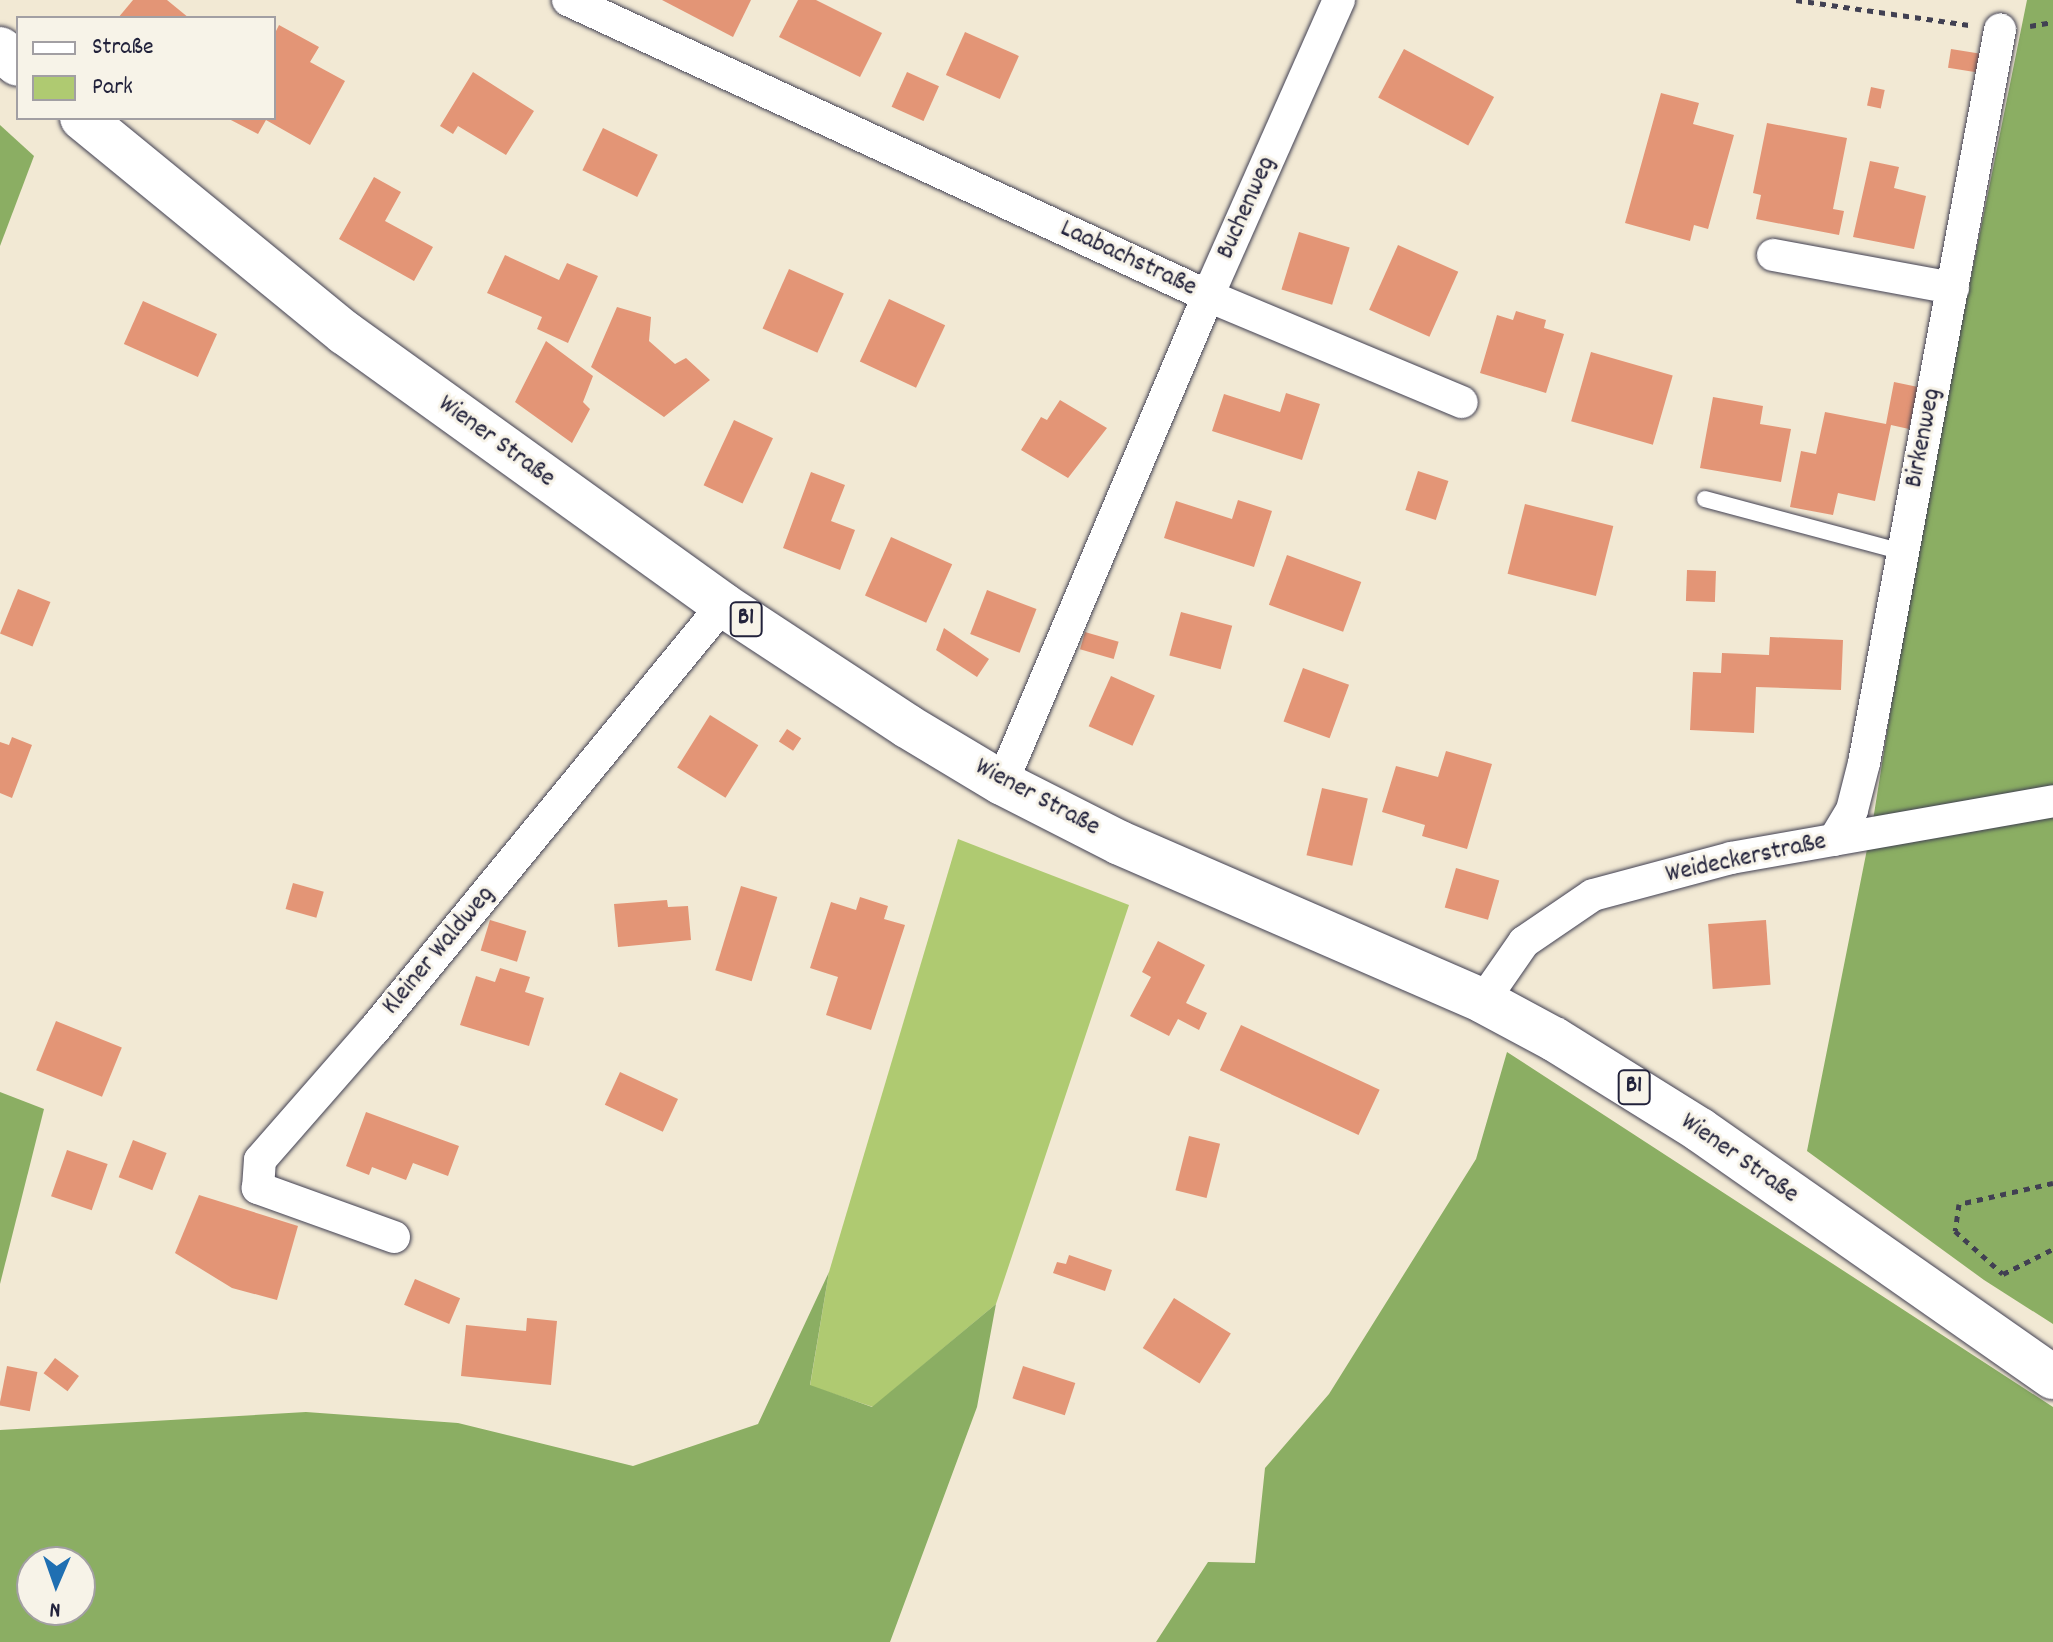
<!DOCTYPE html>
<html>
<head>
<meta charset="utf-8">
<style>
	body { margin:0 }
	#map { position:relative; width:2053px; height:1642px; overflow:hidden; background:#f2e9d4; font-family:Dekko,sans-serif }
	div>[style] { position:absolute }
	.green>* { inset:0; background:#afca71 }
	.forest>* { inset:0; background:#8bae63 }
	.building>* { inset:0; background:#e39576; transform-origin:0 0 }
	.path>* { height:5px; margin-top:-2.5px; transform-origin:0; background:repeating-linear-gradient(90deg,#414052 0 6px,transparent 0 12px) }
	.roads { filter:drop-shadow(0 0 2px #414052) drop-shadow(0 0 2px #414052) }
	.lane>* { height:16px; margin:-8px; padding:0 8px; transform-origin:8px; border-radius:8px; background:#fff }
	.street>* { height:32px; margin:-16px; padding:0 16px; transform-origin:16px; border-radius:16px; background:#fff }
	.primary>* { height:44px; margin:-22px; padding:0 22px; transform-origin:22px; border-radius:22px; background:#fff }
	span { translate:-50% -50%; white-space:nowrap; text-align:center; line-height:1.15; -webkit-text-stroke:6px #f7f3e8; paint-order:stroke }
	.shield-label span { padding:2px 6px; background:#f7f3e8; border:2px solid; border-radius:6px; -webkit-text-stroke-width:0 }
	.shield-label { font-size:24px; color:#22223b; font-weight:700 }
	.street-label { font-size:26px; color:#22223b }
	.legend { position:absolute; left:16px; top:16px; width:260px; height:104px; box-sizing:border-box; background:#f7f3e8; border:2px solid #a29fa3; margin:0; padding:10px 14px; list-style:none; font-size:24px; color:#22223b }
	.legend li { display:flex; align-items:center; gap:16px; height:40px }
	.legend b { width:40px; border:2px solid #a29fa3 }
	.north { position:absolute; left:16px; top:1546px; width:80px; height:80px; box-sizing:border-box; background:#f7f3e8; border:2px solid #a29fa3; border-radius:50%; rotate:182deg; font-size:22px; font-weight:700; line-height:32px; text-align:center; color:#22223b }
	.north::after { content:''; display:block; margin:auto; width:28px; height:36px; background:#1f6fb2; clip-path:polygon(50% 0,100% 100%,50% 72%,0 100%) }
</style>
</head>
<body>
<div id="map">
	<div class="green">
		<div style="clip-path:polygon(958px 839px,1129px 905px,996px 1304px,873px 1407px,810px 1386px,829px 1272px)"></div>
	</div>
	<div class="forest">
		<div style="clip-path:polygon(2027px 0,2053px 0,2053px 1324px,1984px 1280px,1807px 1151px,1874px 814px,1917px 544px)"></div>
		<div style="clip-path:polygon(0 125px,34px 156px,0 246px)"></div>
		<div style="clip-path:polygon(1507px 1052px,2053px 1407px,2053px 1642px,1156px 1642px,1208px 1562px,1255px 1563px,1265px 1468px,1329px 1394px,1476px 1159px)"></div>
		<div style="clip-path:polygon(0 1092px,44px 1109px,0 1284px)"></div>
		<div style="clip-path:polygon(evenodd,829px 1272px,810px 1385px,872px 1407px,996px 1304px,977px 1407px,890px 1642px,0 1642px,0 1430px,306px 1412px,458px 1423px,633px 1466px,758px 1424px,829px 1272px,32px 1562px,80px 1562px,80px 1610px,32px 1610px,32px 1562px)"></div>
	</div>
	<div class="building">
		<div style="clip-path:polygon(133px 0,167px 0,189px 18px,118px 18px)"></div>
		<div style="clip-path:polygon(662px 0,751px 0,733px 37px)"></div>
		<div style="clip-path:polygon(798px 0,816px 0,882px 33px,860px 77px,779px 37px)"></div>
		<div style="clip-path:polygon(279px 25px,319px 47px,310px 62px,345px 81px,310px 145px,266px 120px,258px 134px,227px 118px,274px 118px,274px 35px)"></div>
		<div style="left:965px;top:32px;width:59px;height:47px;rotate:24deg"></div>
		<div style="left:1404px;top:49px;width:102px;height:55px;rotate:28deg"></div>
		<div style="left:1951px;top:49px;width:30px;height:19px;rotate:9deg"></div>
		<div style="clip-path:polygon(473px 72px,534px 111px,506px 155px,458px 126px,453px 134px,440px 126px)"></div>
		<div style="left:907px;top:72px;width:35px;height:38px;rotate:24deg"></div>
		<div style="left:1871px;top:87px;width:14px;height:19px;rotate:12deg"></div>
		<div style="clip-path:polygon(1661px 93px,1699px 103px,1693px 124px,1734px 135px,1708px 229px,1694px 225px,1690px 241px,1625px 223px)"></div>
		<div style="clip-path:polygon(1767px 123px,1847px 138px,1833px 209px,1844px 211px,1839px 235px,1756px 219px,1761px 195px,1753px 193px)"></div>
		<div style="left:603px;top:128px;width:61px;height:47px;rotate:26deg"></div>
		<div style="clip-path:polygon(1870px 161px,1899px 167px,1894px 188px,1926px 196px,1914px 249px,1853px 237px)"></div>
		<div style="clip-path:polygon(374px 177px,401px 192px,385px 221px,433px 247px,414px 281px,339px 239px)"></div>
		<div style="left:1299px;top:232px;width:53px;height:60px;rotate:17deg"></div>
		<div style="left:1398px;top:245px;width:66px;height:71px;rotate:24deg"></div>
		<div style="clip-path:polygon(505px 255px,559px 280px,567px 263px,598px 276px,568px 343px,537px 329px,542px 317px,487px 293px)"></div>
		<div style="left:789px;top:269px;width:60px;height:65px;rotate:24deg"></div>
		<div style="left:889px;top:299px;width:62px;height:69px;rotate:25deg"></div>
		<div style="left:143px;top:301px;width:81px;height:47px;rotate:24deg"></div>
		<div style="clip-path:polygon(617px 307px,651px 317px,649px 341px,675px 364px,686px 358px,710px 380px,664px 417px,591px 367px)"></div>
		<div style="clip-path:polygon(1516px 311px,1546px 320px,1544px 328px,1564px 334px,1546px 393px,1480px 373px,1497px 315px,1513px 320px)"></div>
		<div style="clip-path:polygon(546px 341px,593px 376px,583px 402px,590px 409px,572px 443px,515px 402px)"></div>
		<div style="left:1591px;top:352px;width:85px;height:72px;rotate:16deg"></div>
		<div style="clip-path:polygon(1894px 382px,1918px 387px,1909px 429px,1891px 425px,1875px 501px,1838px 493px,1833px 515px,1790px 507px,1801px 451px,1816px 454px,1825px 412px,1886px 424px)"></div>
		<div style="clip-path:polygon(1286px 393px,1320px 404px,1302px 460px,1212px 431px,1224px 394px,1280px 412px)"></div>
		<div style="clip-path:polygon(1713px 397px,1763px 406px,1760px 424px,1791px 429px,1781px 482px,1700px 468px)"></div>
		<div style="clip-path:polygon(1060px 400px,1107px 428px,1068px 478px,1021px 450px,1041px 417px,1047px 420px)"></div>
		<div style="left:734px;top:420px;width:43px;height:72px;rotate:25deg"></div>
		<div style="left:1418px;top:471px;width:32px;height:41px;rotate:18deg"></div>
		<div style="clip-path:polygon(811px 472px,845px 485px,831px 521px,855px 530px,840px 570px,783px 548px)"></div>
		<div style="clip-path:polygon(1238px 500px,1272px 511px,1254px 567px,1164px 538px,1176px 501px,1232px 519px)"></div>
		<div style="left:1525px;top:504px;width:91px;height:72px;rotate:14deg"></div>
		<div style="left:891px;top:537px;width:67px;height:64px;rotate:24deg"></div>
		<div style="left:1287px;top:555px;width:79px;height:53px;rotate:20deg"></div>
		<div style="left:1687px;top:570px;width:29px;height:31px;rotate:2deg"></div>
		<div style="left:18px;top:589px;width:35px;height:48px;rotate:22deg"></div>
		<div style="left:987px;top:590px;width:53px;height:47px;rotate:21deg"></div>
		<div style="left:1181px;top:612px;width:53px;height:45px;rotate:15deg"></div>
		<div style="clip-path:polygon(944px 628px,989px 659px,977px 677px,936px 650px)"></div>
		<div style="left:1085px;top:632px;width:35px;height:18px;rotate:16deg"></div>
		<div style="clip-path:polygon(1770px 637px,1843px 640px,1841px 690px,1756px 687px,1754px 733px,1690px 730px,1693px 672px,1721px 673px,1722px 653px,1769px 655px)"></div>
		<div style="left:1303px;top:668px;width:49px;height:57px;rotate:20deg"></div>
		<div style="left:1111px;top:676px;width:48px;height:55px;rotate:24deg"></div>
		<div style="left:710px;top:715px;width:57px;height:62px;rotate:32deg"></div>
		<div style="left:787px;top:729px;width:17px;height:15px;rotate:33deg"></div>
		<div style="clip-path:polygon(12px 737px,32px 745px,12px 798px,0 793px,0 742px,9px 745px)"></div>
		<div style="clip-path:polygon(1446px 751px,1492px 764px,1467px 849px,1422px 836px,1425px 825px,1382px 812px,1396px 766px,1438px 777px)"></div>
		<div style="left:1322px;top:788px;width:47px;height:69px;rotate:13deg"></div>
		<div style="left:1456px;top:868px;width:45px;height:41px;rotate:16deg"></div>
		<div style="left:293px;top:883px;width:32px;height:27px;rotate:16deg"></div>
		<div style="left:741px;top:886px;width:38px;height:88px;rotate:17deg"></div>
		<div style="clip-path:polygon(860px 897px,888px 906px,884px 919px,905px 925px,871px 1030px,826px 1015px,838px 977px,810px 968px,831px 902px,856px 910px)"></div>
		<div style="clip-path:polygon(667px 900px,668px 907px,688px 906px,691px 940px,618px 947px,614px 904px)"></div>
		<div style="left:490px;top:920px;width:38px;height:32px;rotate:17deg"></div>
		<div style="left:1766px;top:920px;width:65px;height:58px;rotate:86deg"></div>
		<div style="clip-path:polygon(1158px 941px,1205px 965px,1186px 1003px,1207px 1013px,1199px 1030px,1178px 1019px,1169px 1036px,1130px 1016px,1151px 977px,1142px 972px)"></div>
		<div style="clip-path:polygon(500px 968px,530px 977px,525px 992px,544px 998px,529px 1046px,460px 1025px,476px 976px,495px 982px)"></div>
		<div style="left:56px;top:1021px;width:71px;height:53px;rotate:22deg"></div>
		<div style="left:1241px;top:1025px;width:153px;height:50px;rotate:25deg"></div>
		<div style="left:620px;top:1072px;width:64px;height:36px;rotate:25deg"></div>
		<div style="clip-path:polygon(366px 1112px,459px 1146px,448px 1176px,413px 1163px,406px 1180px,372px 1167px,369px 1175px,346px 1166px)"></div>
		<div style="left:1189px;top:1136px;width:32px;height:56px;rotate:14deg"></div>
		<div style="left:133px;top:1140px;width:36px;height:40px;rotate:21deg"></div>
		<div style="left:67px;top:1150px;width:43px;height:49px;rotate:19deg"></div>
		<div style="clip-path:polygon(199px 1195px,298px 1226px,277px 1300px,232px 1288px,175px 1253px)"></div>
		<div style="clip-path:polygon(1069px 1255px,1112px 1270px,1105px 1291px,1053px 1273px,1057px 1262px,1066px 1264px)"></div>
		<div style="left:415px;top:1279px;width:49px;height:28px;rotate:23deg"></div>
		<div style="left:1174px;top:1298px;width:67px;height:59px;rotate:32deg"></div>
		<div style="clip-path:polygon(527px 1318px,557px 1321px,551px 1385px,461px 1376px,466px 1325px,526px 1331px)"></div>
		<div style="left:55px;top:1358px;width:30px;height:19px;rotate:37deg"></div>
		<div style="left:7px;top:1366px;width:31px;height:40px;rotate:11deg"></div>
		<div style="left:1023px;top:1366px;width:55px;height:34px;rotate:18deg"></div>
	</div>
	<div class="path">
		<div style="left:1796px;top:0;width:175px;rotate:8.2deg"></div>
		<div style="left:2030px;top:26px;width:23px;rotate:-10deg"></div>
		<div style="left:2053px;top:1183px;width:96px;rotate:167.4deg"></div>
		<div style="left:1959px;top:1204px;width:27px;rotate:98deg"></div>
		<div style="left:1955px;top:1231px;width:64px;rotate:41.9deg"></div>
		<div style="left:2003px;top:1274px;width:56px;rotate:-26.6deg"></div>
	</div>
	<div class="roads">
		<div class="lane">
			<div style="left:1705px;top:499px;width:205px;rotate:15deg"></div>
		</div>
		<div class="street">
			<div style="left:568px;top:0;width:705px;rotate:24.82deg"></div>
			<div style="left:1208px;top:296px;width:529px;rotate:112.93deg"></div>
			<div style="left:1339px;top:0;width:324px;rotate:113.9deg"></div>
			<div style="left:1208px;top:296px;width:275px;rotate:22.7deg"></div>
			<div style="left:1773px;top:255px;width:183px;rotate:10.4deg"></div>
			<div style="left:1834px;top:840px;width:35px;rotate:-59deg"></div>
			<div style="left:1852px;top:810px;width:49px;rotate:-75.7deg"></div>
			<div style="left:1864px;top:763px;width:746px;rotate:-79.49deg"></div>
			<div style="left:1483px;top:1001px;width:72px;rotate:-55.2deg"></div>
			<div style="left:1524px;top:942px;width:83px;rotate:-34.3deg"></div>
			<div style="left:1593px;top:895px;width:143px;rotate:-15deg"></div>
			<div style="left:1731px;top:858px;width:327px;rotate:-10deg"></div>
			<div style="left:394px;top:1237px;width:145px;rotate:-160.2deg"></div>
			<div style="left:258px;top:1188px;width:28px;rotate:-86deg"></div>
			<div style="left:260px;top:1160px;width:173px;rotate:-48.8deg"></div>
			<div style="left:374px;top:1030px;width:550px;rotate:-50.61deg"></div>
		</div>
		<div class="primary">
			<div style="left:0;top:49px;width:23px;rotate:40deg"></div>
			<div style="left:82px;top:118px;width:340px;rotate:39.3deg"></div>
			<div style="left:345px;top:333px;width:466px;rotate:35.7deg"></div>
			<div style="left:723px;top:605px;width:220px;rotate:33.3deg"></div>
			<div style="left:907px;top:726px;width:111px;rotate:31deg"></div>
			<div style="left:1002px;top:783px;width:132px;rotate:27deg"></div>
			<div style="left:1120px;top:843px;width:396px;rotate:23.5deg"></div>
			<div style="left:1483px;top:1001px;width:81px;rotate:28.2deg"></div>
			<div style="left:1554px;top:1039px;width:172px;rotate:31.9deg"></div>
			<div style="left:1700px;top:1130px;width:431px;rotate:35deg"></div>
		</div>
	</div>
	<div class="shield-label">
		<span style="left:746px;top:619px">B1</span>
		<span style="left:1634px;top:1087px">B1</span>
	</div>
	<div class="street-label">
		<span style="left:1247px;top:208px;rotate:-66deg">Buchenweg</span>
		<span style="left:1128px;top:259px;rotate:25deg">Laabachstraße</span>
		<span style="left:1924px;top:438px;rotate:-79deg">Birkenweg</span>
		<span style="left:496px;top:442px;rotate:36deg">Wiener Straße</span>
		<span style="left:1037px;top:798px;rotate:28deg">Wiener Straße</span>
		<span style="left:1746px;top:859px;rotate:-12deg">Weideckerstraße</span>
		<span style="left:439px;top:951px;rotate:-50deg">Kleiner Waldweg</span>
		<span style="left:1739px;top:1159px;rotate:35deg">Wiener Straße</span>
	</div>
	<ul class="legend">
	<li><b style="height:10px;background:#fff"></b>Straße</li>
	<li><b style="height:22px;background:#afca71"></b>Park</li>
	</ul>
	<div class="north">N</div>
</div>
</body>
</html>
